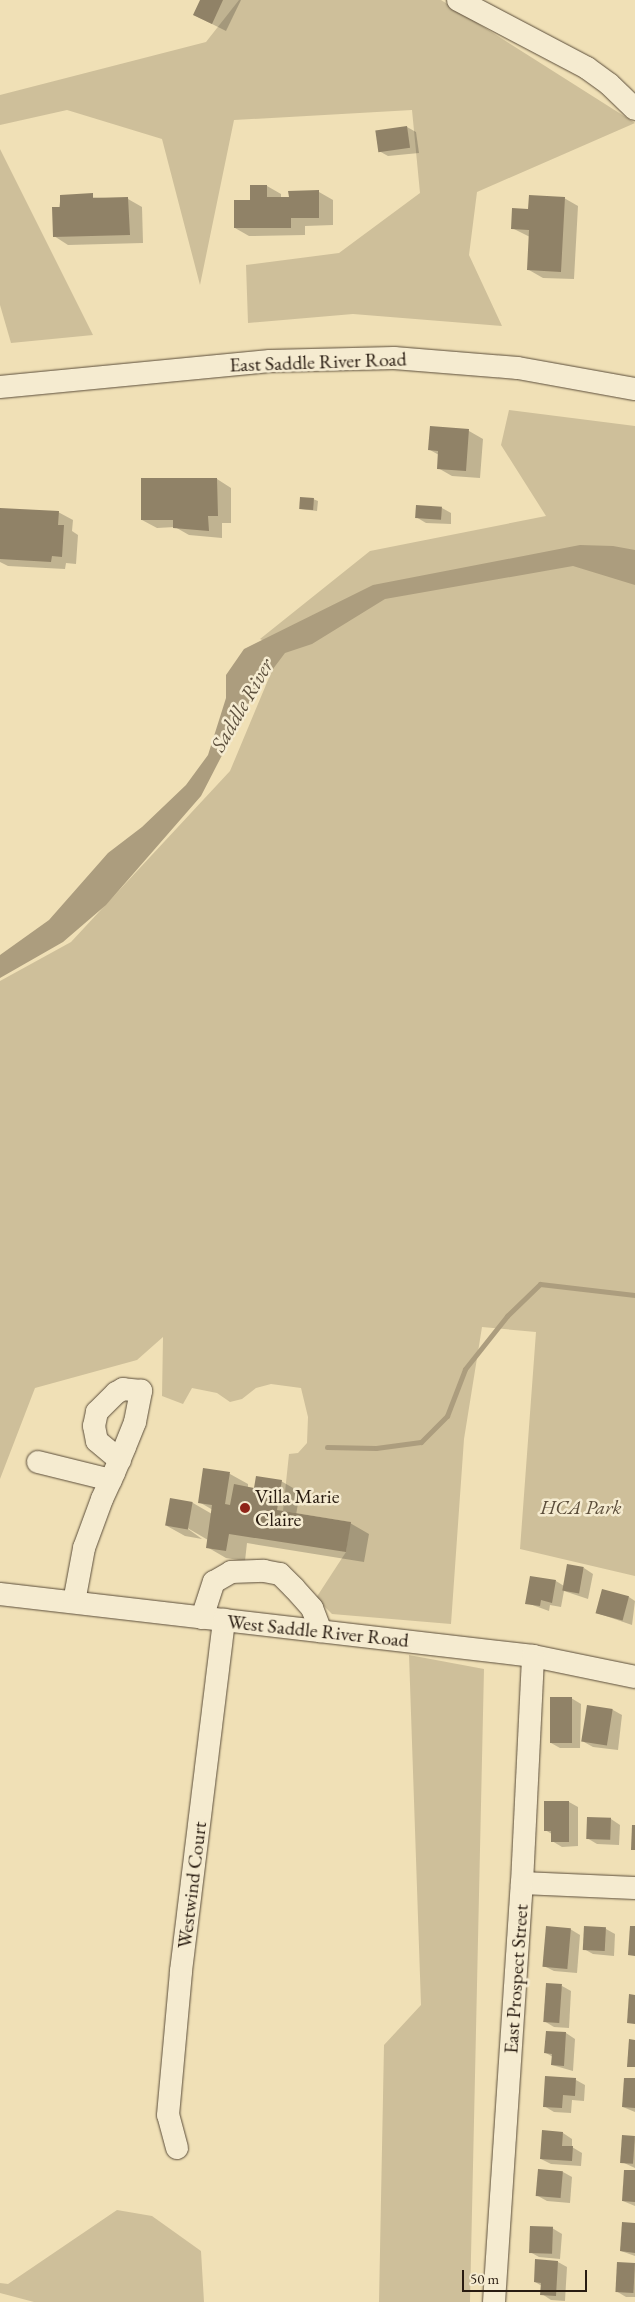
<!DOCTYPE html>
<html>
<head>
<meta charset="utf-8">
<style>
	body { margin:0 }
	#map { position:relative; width:635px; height:2302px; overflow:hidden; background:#f0e0b6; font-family:"EB Garamond",serif }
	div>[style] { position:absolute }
	.green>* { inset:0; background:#cebf9a }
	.water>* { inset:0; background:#ac9d7e }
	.shadow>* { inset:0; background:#0003 }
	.stream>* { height:5px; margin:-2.5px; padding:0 2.5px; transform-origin:2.5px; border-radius:2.5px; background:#ac9d7e }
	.building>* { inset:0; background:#908267; transform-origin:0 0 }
	.roads { filter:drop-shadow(0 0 1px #5b4d3a) drop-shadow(0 0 1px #5b4d3a) }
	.minor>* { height:22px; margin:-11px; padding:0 11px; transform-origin:11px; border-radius:11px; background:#f5ebd0 }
	.dots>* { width:14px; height:14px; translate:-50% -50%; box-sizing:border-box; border:2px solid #f5ebd0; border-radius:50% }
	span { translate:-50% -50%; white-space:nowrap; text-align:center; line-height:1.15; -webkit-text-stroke:5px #f5ebd0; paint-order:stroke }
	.street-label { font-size:20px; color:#291c11 }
	.poi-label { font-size:20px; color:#291c11 }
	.left { translate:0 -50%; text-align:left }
	.park-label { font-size:20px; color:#5b4d3a; font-style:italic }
	.water-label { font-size:21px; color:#5d503d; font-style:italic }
	.scale { position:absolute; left:462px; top:2270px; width:125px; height:22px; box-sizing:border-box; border:2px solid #291c11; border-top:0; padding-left:6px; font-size:15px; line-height:18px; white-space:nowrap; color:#291c11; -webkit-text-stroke:4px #f5ebd0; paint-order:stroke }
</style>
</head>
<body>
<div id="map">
	<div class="green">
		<div style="clip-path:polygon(239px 0,441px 0,635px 123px,477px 192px,469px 255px,502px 326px,353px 314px,248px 323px,246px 265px,339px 253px,420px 193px,412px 110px,234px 120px,200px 285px,162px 139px,67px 110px,0 125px,0 95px,206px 42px)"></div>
		<div style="clip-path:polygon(0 149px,93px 335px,11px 343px,0 305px)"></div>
		<div style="clip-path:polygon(509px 410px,635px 426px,635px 1576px,520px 1549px,536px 1332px,482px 1327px,464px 1439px,451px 1624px,332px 1614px,316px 1598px,346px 1552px,350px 1522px,283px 1511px,289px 1454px,298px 1453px,307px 1443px,308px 1417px,301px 1388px,271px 1384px,256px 1388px,242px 1399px,230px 1402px,217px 1393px,192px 1388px,183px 1404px,162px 1396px,163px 1337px,137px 1360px,35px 1388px,0 1479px,0 981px,71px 942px,230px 771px,281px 649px,260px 639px,370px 551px,546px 516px,501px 445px)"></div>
		<div style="clip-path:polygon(409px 1655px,484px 1669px,470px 2302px,379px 2302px,384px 2045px,421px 2005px)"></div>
		<div style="clip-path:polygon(117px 2210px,152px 2216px,201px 2251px,204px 2302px,34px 2302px,0 2293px,0 2283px,8px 2284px)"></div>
	</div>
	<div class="water">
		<div style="clip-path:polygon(580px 545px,613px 546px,635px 550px,635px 585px,573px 566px,385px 599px,312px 644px,285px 653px,252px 697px,201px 796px,106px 905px,63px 942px,0 978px,0 955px,49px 920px,108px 853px,142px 827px,186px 785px,208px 755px,226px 698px,226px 675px,244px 649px,373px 585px)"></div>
	</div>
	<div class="shadow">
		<div style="clip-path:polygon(201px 0,241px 0,226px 31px,194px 15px)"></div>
		<div style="clip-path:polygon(407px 127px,416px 132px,419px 153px,388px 156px,379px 151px)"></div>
		<div style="clip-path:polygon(267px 186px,281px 194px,281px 199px,319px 192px,333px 200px,333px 225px,305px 226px,305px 235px,249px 236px,235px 228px,251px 201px)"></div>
		<div style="clip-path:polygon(61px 196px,128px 199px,142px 207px,143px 243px,68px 245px,54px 236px)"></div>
		<div style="clip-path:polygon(564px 198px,578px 206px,574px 279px,543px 278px,529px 270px,530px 237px,512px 228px,529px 210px)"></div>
		<div style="clip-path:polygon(431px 428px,469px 431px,483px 439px,480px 478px,452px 476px,438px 468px,439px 455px,430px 450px)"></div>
		<div style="clip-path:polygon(217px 479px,231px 488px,231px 523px,222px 523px,222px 538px,189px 535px,175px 527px,157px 528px,142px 520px)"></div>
		<div style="clip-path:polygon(313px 499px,318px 501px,317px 511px,301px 509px)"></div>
		<div style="clip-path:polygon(417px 506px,442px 508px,451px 513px,451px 524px,426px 523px,416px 517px)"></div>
		<div style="clip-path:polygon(0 509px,58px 512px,73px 520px,72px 531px,78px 535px,76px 564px,66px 563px,65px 569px,8px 566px,0 562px)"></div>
		<div style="clip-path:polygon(204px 1469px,230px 1474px,248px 1484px,248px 1488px,255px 1489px,281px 1481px,300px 1492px,296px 1515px,350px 1523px,369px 1534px,364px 1562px,247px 1543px,245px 1561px,226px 1558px,207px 1547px,208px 1540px,184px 1526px,202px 1539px,185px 1536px,167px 1526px,171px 1499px,193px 1503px,212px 1514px,213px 1510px,199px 1502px)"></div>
		<div style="clip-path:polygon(584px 1568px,593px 1574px,588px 1599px,564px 1591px,561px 1607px,550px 1605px,549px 1611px,527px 1603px,556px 1581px,564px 1586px)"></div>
		<div style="clip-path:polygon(629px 1597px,635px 1601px,632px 1625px,597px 1613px)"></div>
		<div style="clip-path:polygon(571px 1698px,581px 1704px,580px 1748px,560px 1748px,551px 1743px)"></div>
		<div style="clip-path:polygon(588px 1707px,613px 1710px,622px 1715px,618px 1750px,593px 1747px,584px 1742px)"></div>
		<div style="clip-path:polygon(569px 1802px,578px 1807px,578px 1846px,562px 1847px,552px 1841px,552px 1834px,545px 1830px)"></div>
		<div style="clip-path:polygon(611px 1819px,620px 1825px,619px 1845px,597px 1844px,587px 1838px)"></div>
		<div style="clip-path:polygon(570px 1929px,580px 1935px,577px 1973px,554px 1971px,544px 1966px)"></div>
		<div style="clip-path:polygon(606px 1929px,615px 1934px,614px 1956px,593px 1954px,584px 1949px)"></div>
		<div style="clip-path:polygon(562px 1986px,571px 1991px,569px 2028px,554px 2027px,544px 2021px)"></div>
		<div style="clip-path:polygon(566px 2033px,575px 2039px,573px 2071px,552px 2065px,553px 2057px,546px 2053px)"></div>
		<div style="clip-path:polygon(576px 2080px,585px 2085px,584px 2101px,572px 2100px,571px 2113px,554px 2112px,544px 2106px)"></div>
		<div style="clip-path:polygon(635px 2080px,635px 2112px,623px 2107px)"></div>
		<div style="clip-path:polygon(563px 2133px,572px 2139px,572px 2147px,582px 2153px,581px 2166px,551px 2164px,541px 2159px)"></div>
		<div style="clip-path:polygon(635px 2137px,635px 2168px,622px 2162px)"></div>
		<div style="clip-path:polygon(563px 2172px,572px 2177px,570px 2203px,547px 2201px,538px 2196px)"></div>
		<div style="clip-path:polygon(635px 2172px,635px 2206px,623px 2201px)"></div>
		<div style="clip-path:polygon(635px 2224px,635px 2256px,621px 2251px)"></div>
		<div style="clip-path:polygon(552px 2228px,562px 2234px,560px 2259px,539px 2257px,530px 2252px)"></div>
		<div style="clip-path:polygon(558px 2262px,567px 2267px,565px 2301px,551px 2300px,542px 2294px,542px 2286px,535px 2282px)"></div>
		<div style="clip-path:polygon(635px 2264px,635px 2297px,626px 2297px,616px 2291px)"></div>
	</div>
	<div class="stream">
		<div style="left:327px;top:1447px;width:49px;rotate:1.2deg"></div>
		<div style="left:376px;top:1448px;width:45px;rotate:-7.6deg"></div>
		<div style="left:421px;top:1442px;width:37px;rotate:-45deg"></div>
		<div style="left:447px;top:1416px;width:50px;rotate:-69deg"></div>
		<div style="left:465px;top:1369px;width:68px;rotate:-51.6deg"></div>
		<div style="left:507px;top:1316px;width:46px;rotate:-44.1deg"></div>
		<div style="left:540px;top:1284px;width:96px;rotate:6.6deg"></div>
	</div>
	<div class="building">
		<div style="clip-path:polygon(200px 0,223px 0,212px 24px,193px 15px)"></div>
		<div style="left:407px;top:126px;width:22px;height:32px;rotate:82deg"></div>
		<div style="clip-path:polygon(250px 185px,267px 185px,267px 197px,289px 197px,288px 191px,319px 190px,319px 218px,291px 218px,291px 228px,234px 228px,234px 200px,250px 200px)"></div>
		<div style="clip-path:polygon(93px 193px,93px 198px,128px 197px,130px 235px,53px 237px,52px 207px,60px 207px,60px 195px)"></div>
		<div style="clip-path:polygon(529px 195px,565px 197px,561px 272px,527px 270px,529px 230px,511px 229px,512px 208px,528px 209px)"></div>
		<div style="clip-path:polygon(430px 426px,469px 429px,466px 471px,437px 469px,438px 451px,428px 450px)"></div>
		<div style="clip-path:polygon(141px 478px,217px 478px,218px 516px,208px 516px,209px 531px,173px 528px,173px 520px,141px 520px)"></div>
		<div style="left:300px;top:497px;width:14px;height:12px;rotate:4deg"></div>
		<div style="left:416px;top:505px;width:26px;height:13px;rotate:4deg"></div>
		<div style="clip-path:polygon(0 508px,59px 511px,58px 525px,64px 525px,62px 557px,52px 556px,51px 562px,0 559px)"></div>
		<div style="clip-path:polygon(203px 1468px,230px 1472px,225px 1504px,230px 1505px,234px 1484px,254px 1488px,256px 1476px,282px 1480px,277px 1510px,351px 1522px,346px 1552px,229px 1534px,226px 1551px,206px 1548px,212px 1505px,198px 1503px)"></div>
		<div style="left:170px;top:1498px;width:23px;height:28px;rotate:10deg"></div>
		<div style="left:567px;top:1564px;width:17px;height:27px;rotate:10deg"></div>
		<div style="clip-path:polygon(530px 1576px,556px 1580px,552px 1603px,541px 1600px,540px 1606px,525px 1604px)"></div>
		<div style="left:602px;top:1589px;width:28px;height:25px;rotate:15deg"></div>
		<div style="left:550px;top:1697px;width:22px;height:46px"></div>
		<div style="left:587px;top:1705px;width:26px;height:37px;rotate:9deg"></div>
		<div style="clip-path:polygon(544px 1801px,569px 1801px,569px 1842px,551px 1842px,551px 1831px,544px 1831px)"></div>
		<div style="left:587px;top:1817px;width:24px;height:22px;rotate:2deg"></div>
		<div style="clip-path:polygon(632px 1825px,635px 1825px,635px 1850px,631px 1850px)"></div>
		<div style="left:546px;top:1926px;width:25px;height:41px;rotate:5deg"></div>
		<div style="left:584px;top:1926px;width:22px;height:24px;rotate:3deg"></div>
		<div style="clip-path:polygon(630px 1926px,635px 1926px,635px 1956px,628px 1955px)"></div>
		<div style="left:546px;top:1983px;width:16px;height:39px;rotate:4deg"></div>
		<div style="clip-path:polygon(629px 1994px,635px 1995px,635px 2024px,627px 2023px)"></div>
		<div style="clip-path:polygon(546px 2031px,566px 2032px,564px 2066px,551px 2065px,552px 2054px,544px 2053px)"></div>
		<div style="clip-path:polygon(629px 2039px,635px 2040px,635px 2067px,627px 2067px)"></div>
		<div style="clip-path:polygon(545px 2076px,576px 2078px,575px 2096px,563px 2095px,562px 2108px,543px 2107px)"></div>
		<div style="clip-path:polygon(624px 2078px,635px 2078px,635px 2108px,622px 2107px)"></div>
		<div style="clip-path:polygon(542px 2130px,563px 2132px,562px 2146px,573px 2146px,572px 2161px,540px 2159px)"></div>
		<div style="left:622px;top:2135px;width:13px;height:28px;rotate:4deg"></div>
		<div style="left:538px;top:2169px;width:25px;height:27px;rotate:5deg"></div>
		<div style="clip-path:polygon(624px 2170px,635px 2170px,635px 2202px,622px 2201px)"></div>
		<div style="clip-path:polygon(622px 2222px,635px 2223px,635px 2253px,620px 2251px)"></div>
		<div style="left:530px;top:2226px;width:23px;height:27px;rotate:2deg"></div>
		<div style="clip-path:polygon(535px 2259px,558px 2261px,556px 2296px,540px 2295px,541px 2283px,534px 2282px)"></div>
		<div style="left:617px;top:2262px;width:18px;height:30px;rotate:3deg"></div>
	</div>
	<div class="roads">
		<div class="minor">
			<div style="left:458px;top:0;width:146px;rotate:27.8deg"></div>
			<div style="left:587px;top:68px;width:27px;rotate:36deg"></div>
			<div style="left:609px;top:84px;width:36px;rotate:44deg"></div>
			<div style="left:0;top:387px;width:271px;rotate:-5.5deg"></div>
			<div style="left:270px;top:361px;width:124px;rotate:-1.4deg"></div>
			<div style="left:394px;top:358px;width:124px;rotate:4.6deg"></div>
			<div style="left:518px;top:368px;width:119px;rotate:10.2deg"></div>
			<div style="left:38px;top:1462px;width:75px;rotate:13.9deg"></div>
			<div style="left:0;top:1594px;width:537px;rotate:6.63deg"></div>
			<div style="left:533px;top:1656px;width:104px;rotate:11.6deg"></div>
			<div style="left:74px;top:1602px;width:55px;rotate:-79.5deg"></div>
			<div style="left:84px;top:1548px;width:52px;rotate:-69.8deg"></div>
			<div style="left:102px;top:1499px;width:29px;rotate:-65deg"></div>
			<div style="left:114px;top:1473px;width:28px;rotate:-67deg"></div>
			<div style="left:125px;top:1447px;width:27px;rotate:-68deg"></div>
			<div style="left:135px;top:1422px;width:32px;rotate:-79deg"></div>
			<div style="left:141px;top:1391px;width:18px;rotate:-174deg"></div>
			<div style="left:123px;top:1389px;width:8px;rotate:150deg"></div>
			<div style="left:116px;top:1393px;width:27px;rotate:135deg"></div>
			<div style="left:97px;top:1412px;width:14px;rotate:102deg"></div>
			<div style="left:94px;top:1426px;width:15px;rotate:79deg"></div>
			<div style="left:97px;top:1441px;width:30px;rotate:40deg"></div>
			<div style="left:202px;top:1618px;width:38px;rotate:-72deg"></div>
			<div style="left:214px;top:1582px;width:20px;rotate:-30deg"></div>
			<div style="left:231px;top:1572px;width:33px;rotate:-2deg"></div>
			<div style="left:264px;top:1571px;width:16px;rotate:11deg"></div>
			<div style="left:280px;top:1574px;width:20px;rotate:45deg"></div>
			<div style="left:294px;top:1588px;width:27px;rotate:48deg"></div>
			<div style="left:312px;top:1608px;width:25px;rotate:69deg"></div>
			<div style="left:522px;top:1883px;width:113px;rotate:2.5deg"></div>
			<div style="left:177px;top:2148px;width:34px;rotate:-105deg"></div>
			<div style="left:168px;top:2115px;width:145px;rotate:-84.8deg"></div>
			<div style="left:181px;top:1971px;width:354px;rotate:-83deg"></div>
			<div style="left:494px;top:2302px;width:420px;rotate:-86.2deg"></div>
			<div style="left:522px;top:1883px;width:227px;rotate:-87.2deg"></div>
		</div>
	</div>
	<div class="dots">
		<div style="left:245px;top:1508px;background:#8f2418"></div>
	</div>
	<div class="street-label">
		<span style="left:318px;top:362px;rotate:-2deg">East Saddle River Road</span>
		<span style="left:318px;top:1631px;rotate:6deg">West Saddle River Road</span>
		<span style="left:192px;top:1885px;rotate:-83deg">Westwind Court</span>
		<span style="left:516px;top:1979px;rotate:-86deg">East Prospect Street</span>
	</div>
	<div class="poi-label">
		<span class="left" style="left:255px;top:1508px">Villa Marie<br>Claire</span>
	</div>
	<div class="park-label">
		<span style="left:581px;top:1507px">HCA Park</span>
	</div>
	<div class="water-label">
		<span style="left:242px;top:705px;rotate:-60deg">Saddle River</span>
	</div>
	<div class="scale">50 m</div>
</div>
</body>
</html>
